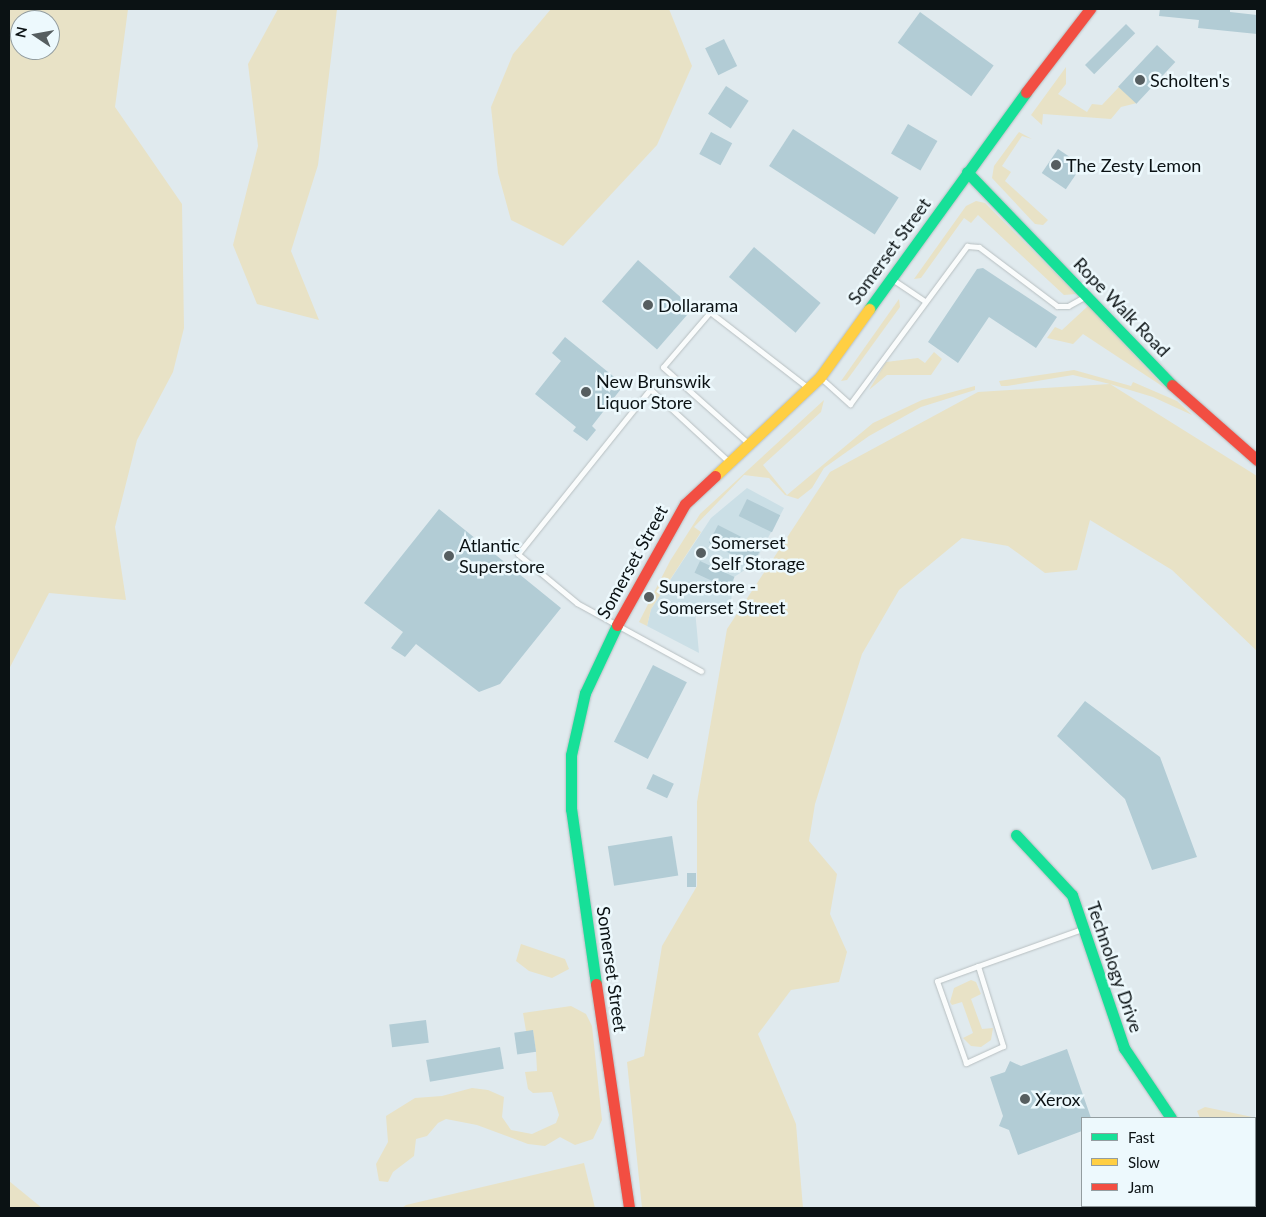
<!DOCTYPE html>
<html>
<head>
<meta charset="utf-8">
<style>
	body { margin:0 }
	#map { position:relative; width:1266px; height:1217px; overflow:hidden; background:#e0eaee; font-family:Lato,sans-serif }
	div>[style] { position:absolute }
	.built>* { inset:0; background:#cbdfe6 }
	.green>* { inset:0; background:#e8e2c6 }
	.building>* { inset:0; background:#b2ccd5; transform-origin:0 0 }
	.roads { filter:drop-shadow(0 0 1px #b7bfc1) drop-shadow(0 0 1px #b7bfc1) }
	.lane>* { height:5px; margin:-2.5px; padding:0 2.5px; transform-origin:2.5px; border-radius:2.5px; background:#fafcfc }
	.street>* { height:10px; margin:-5px; padding:0 5px; transform-origin:5px; border-radius:5px; background:#fafcfc }
	.fast>* { height:11px; margin:-5.5px; padding:0 5.5px; transform-origin:5.5px; border-radius:5.5px; background:#16e098 }
	.slow>* { height:11px; margin:-5.5px; padding:0 5.5px; transform-origin:5.5px; border-radius:5.5px; background:#ffcf43 }
	.jam>* { height:11px; margin:-5.5px; padding:0 5.5px; transform-origin:5.5px; border-radius:5.5px; background:#f24e42 }
	.dots>* { width:14px; height:14px; translate:-50% -50%; box-sizing:border-box; border:2px solid #edf9fd; border-radius:50% }
	span { translate:-50% -50%; white-space:nowrap; text-align:center; line-height:1.15; -webkit-text-stroke:5px #edf9fd; paint-order:stroke }
	.poi-label { font-size:18px; color:#0b1214 }
	.left { translate:0 -50%; text-align:left }
	.street-label { font-size:18px; color:#0b1214 }
	.frame { position:absolute; inset:0; border:10px solid #0b1214; pointer-events:none }
	.legend { position:absolute; left:1081px; top:1117px; width:175px; height:90px; box-sizing:border-box; background:#edf9fd; border:1px solid #939da0; margin:0; padding:6px 9px; list-style:none; font-size:15px; color:#0b1214 }
	.legend li { display:flex; align-items:center; gap:10px; height:25px }
	.legend b { width:25px; border:1px solid #939da0 }
	.north { position:absolute; left:10px; top:10px; width:50px; height:50px; box-sizing:border-box; background:#edf9fd; border:1px solid #939da0; border-radius:50%; rotate:282deg; font-size:14px; font-weight:700; line-height:20px; text-align:center; color:#0b1214 }
	.north::after { content:''; display:block; margin:auto; width:18px; height:22px; background:#565e60; clip-path:polygon(50% 0,100% 100%,50% 72%,0 100%) }
</style>
</head>
<body>
<div id="map">
	<div class="built">
		<div style="clip-path:polygon(747px 488px,784px 508px,754px 564px,734px 577px,730px 609px,695px 610px,699px 653px,647px 626px,651px 609px,711px 518px)"></div>
	</div>
	<div class="green">
		<div style="clip-path:polygon(evenodd,9px 9px,128px 9px,115px 107px,182px 204px,184px 328px,173px 372px,137px 440px,115px 527px,126px 600px,49px 593px,9px 669px,9px 9px,20px 20px,50px 20px,50px 50px,20px 50px,20px 20px)"></div>
		<div style="clip-path:polygon(278px 9px,337px 9px,318px 165px,291px 251px,319px 320px,257px 304px,233px 245px,258px 146px,248px 64px)"></div>
		<div style="clip-path:polygon(551px 9px,669px 9px,692px 66px,657px 145px,563px 246px,511px 220px,498px 173px,491px 107px,513px 54px)"></div>
		<div style="clip-path:polygon(1066px 67px,1066px 84px,1058px 94px,1087px 112px,1092px 104px,1102px 105px,1119px 87px,1137px 103px,1121px 107px,1111px 119px,1043px 114px,1042px 125px,1031px 115px)"></div>
		<div style="clip-path:polygon(1019px 132px,1032px 139px,1022px 136px,1002px 166px,1011px 172px,1005px 181px,1048px 220px,1043px 225px,1035px 224px,992px 178px,994px 166px)"></div>
		<div style="clip-path:polygon(976px 201px,985px 203px,1076px 294px,1064px 295px,978px 215px,971px 223px,964px 218px,921px 278px,914px 279px,966px 206px)"></div>
		<div style="clip-path:polygon(899px 299px,900px 307px,847px 380px,841px 381px)"></div>
		<div style="clip-path:polygon(1088px 306px,1165px 388px,1083px 334px,1073px 344px,1047px 338px,1055px 327px,1062px 330px)"></div>
		<div style="clip-path:polygon(934px 352px,942px 359px,931px 375px,887px 375px,869px 390px,886px 362px,918px 358px,925px 363px)"></div>
		<div style="clip-path:polygon(1074px 370px,1131px 386px,1133px 382px,1177px 401px,1192px 415px,1153px 397px,1110px 384px,1257px 476px,1257px 651px,1172px 570px,1090px 520px,1077px 570px,1045px 573px,1008px 546px,962px 538px,899px 590px,862px 654px,815px 804px,809px 841px,837px 874px,830px 914px,847px 952px,839px 982px,791px 990px,758px 1034px,796px 1124px,803px 1208px,642px 1208px,627px 1062px,644px 1056px,662px 946px,697px 886px,697px 802px,727px 629px,830px 472px,978px 392px,1110px 384px,1073px 375px,1007px 386px,1001px 386px,999px 381px)"></div>
		<div style="clip-path:polygon(975px 386px,975px 390px,921px 407px,869px 436px,824px 468px,812px 488px,798px 499px,785px 495px,769px 478px,744px 475px,694px 527px,701px 532px,651px 609px,647px 626px,639px 622px,670px 561px,700px 514px,824px 400px,821px 412px,763px 465px,787px 495px,873px 423px,922px 400px)"></div>
		<div style="clip-path:polygon(521px 944px,565px 959px,569px 969px,552px 978px,529px 971px,516px 961px)"></div>
		<div style="clip-path:polygon(971px 980px,976px 982px,981px 994px,971px 999px,982px 1029px,993px 1028px,991px 1040px,981px 1047px,971px 1046px,963px 1038px,973px 1033px,962px 1002px,952px 1005px,950px 1002px,954px 988px)"></div>
		<div style="clip-path:polygon(571px 1006px,586px 1014px,592px 1026px,602px 1120px,593px 1139px,575px 1145px,560px 1137px,545px 1146px,528px 1144px,477px 1125px,446px 1119px,438px 1123px,427px 1136px,416px 1139px,414px 1156px,393px 1172px,388px 1182px,379px 1181px,376px 1164px,388px 1142px,386px 1116px,415px 1098px,442px 1096px,472px 1088px,488px 1090px,504px 1097px,502px 1117px,511px 1130px,532px 1134px,556px 1123px,559px 1115px,552px 1092px,533px 1093px,528px 1089px,525px 1072px,537px 1071px,536px 1052px,533px 1031px,526px 1031px,523px 1013px)"></div>
		<div style="clip-path:polygon(1205px 1107px,1257px 1118px,1257px 1202px,1255px 1118px,1200px 1118px,1197px 1111px)"></div>
		<div style="clip-path:polygon(584px 1163px,595px 1208px,402px 1208px,406px 1205px)"></div>
		<div style="clip-path:polygon(9px 1181px,42px 1208px,9px 1208px)"></div>
	</div>
	<div class="building">
		<div style="clip-path:polygon(1160px 9px,1230px 9px,1230px 12px,1257px 15px,1257px 34px,1198px 28px,1199px 20px,1159px 16px)"></div>
		<div style="left:920px;top:12px;width:91px;height:38px;rotate:36deg"></div>
		<div style="left:1126px;top:24px;width:13px;height:58px;rotate:45deg"></div>
		<div style="left:724px;top:39px;width:30px;height:21px;rotate:64deg"></div>
		<div style="left:1157px;top:45px;width:25px;height:57px;rotate:43deg"></div>
		<div style="left:726px;top:86px;width:27px;height:33px;rotate:33deg"></div>
		<div style="left:908px;top:124px;width:34px;height:34px;rotate:30deg"></div>
		<div style="left:793px;top:129px;width:126px;height:44px;rotate:33deg"></div>
		<div style="left:711px;top:132px;width:24px;height:25px;rotate:28deg"></div>
		<div style="left:1058px;top:149px;width:29px;height:29px;rotate:34deg"></div>
		<div style="left:754px;top:247px;width:87px;height:39px;rotate:40deg"></div>
		<div style="left:638px;top:260px;width:73px;height:55px;rotate:41deg"></div>
		<div style="clip-path:polygon(983px 268px,1057px 317px,1036px 348px,989px 317px,958px 363px,928px 342px,977px 269px)"></div>
		<div style="clip-path:polygon(565px 337px,624px 385px,592px 426px,596px 430px,587px 441px,573px 431px,576px 427px,535px 394px,561px 361px,552px 353px)"></div>
		<div style="left:747px;top:499px;width:37px;height:19px;rotate:26deg"></div>
		<div style="clip-path:polygon(439px 509px,561px 608px,500px 684px,479px 692px,416px 644px,405px 657px,391px 648px,403px 632px,364px 603px)"></div>
		<div style="left:718px;top:525px;width:49px;height:20px;rotate:27deg"></div>
		<div style="left:700px;top:561px;width:38px;height:13px;rotate:25deg"></div>
		<div style="left:653px;top:665px;width:38px;height:86px;rotate:27deg"></div>
		<div style="clip-path:polygon(1085px 701px,1160px 757px,1197px 857px,1152px 870px,1125px 799px,1057px 736px)"></div>
		<div style="left:653px;top:774px;width:23px;height:16px;rotate:25deg"></div>
		<div style="left:672px;top:836px;width:40px;height:65px;rotate:81deg"></div>
		<div style="left:687px;top:873px;width:9px;height:14px"></div>
		<div style="left:426px;top:1020px;width:23px;height:37px;rotate:83deg"></div>
		<div style="left:533px;top:1030px;width:22px;height:19px;rotate:82deg"></div>
		<div style="left:500px;top:1047px;width:22px;height:75px;rotate:80deg"></div>
		<div style="clip-path:polygon(1067px 1049px,1091px 1118px,1082px 1118px,1082px 1131px,1018px 1155px,1009px 1130px,999px 1126px,1003px 1116px,990px 1077px,1005px 1072px,1010px 1061px,1021px 1066px)"></div>
	</div>
	<div class="roads">
		<div class="lane">
			<div style="left:892px;top:279px;width:40px;rotate:34deg"></div>
			<div style="left:822px;top:379px;width:38px;rotate:42deg"></div>
			<div style="left:850px;top:404px;width:197px;rotate:-53.5deg"></div>
			<div style="left:967px;top:246px;width:12px;rotate:5deg"></div>
			<div style="left:979px;top:247px;width:98px;rotate:37.1deg"></div>
			<div style="left:1057px;top:306px;width:11px"></div>
			<div style="left:1068px;top:306px;width:18px;rotate:-29deg"></div>
			<div style="left:748px;top:443px;width:114px;rotate:-138.2deg"></div>
			<div style="left:663px;top:367px;width:72px;rotate:-49.5deg"></div>
			<div style="left:710px;top:312px;width:123px;rotate:37.7deg"></div>
			<div style="left:701px;top:671px;width:141px;rotate:-151.3deg"></div>
			<div style="left:577px;top:603px;width:77px;rotate:-140.3deg"></div>
			<div style="left:518px;top:554px;width:211px;rotate:-51.3deg"></div>
			<div style="left:650px;top:389px;width:106px;rotate:42.7deg"></div>
			<div style="left:978px;top:966px;width:84px;rotate:72.6deg"></div>
			<div style="left:1003px;top:1046px;width:41px;rotate:155.3deg"></div>
			<div style="left:966px;top:1063px;width:87px;rotate:-109.5deg"></div>
			<div style="left:937px;top:981px;width:44px;rotate:-20.1deg"></div>
			<div style="left:978px;top:966px;width:110px;rotate:-19.6deg"></div>
		</div>
		<div class="street">
			<div style="left:1219px;top:1206px;width:2px;rotate:90deg"></div>
		</div>
		<div class="fast">
			<div style="left:967px;top:172px;width:296px;rotate:46.1deg"></div>
			<div style="left:869px;top:309px;width:268px;rotate:-54.1deg"></div>
			<div style="left:1016px;top:835px;width:82px;rotate:47deg"></div>
			<div style="left:1072px;top:895px;width:162px;rotate:71.2deg"></div>
			<div style="left:1124px;top:1048px;width:84px;rotate:56.1deg"></div>
			<div style="left:596px;top:984px;width:177px;rotate:-98.1deg"></div>
			<div style="left:571px;top:809px;width:54px;rotate:-90deg"></div>
			<div style="left:571px;top:755px;width:64px;rotate:-77.3deg"></div>
			<div style="left:585px;top:693px;width:75px;rotate:-64.8deg"></div>
		</div>
		<div class="slow">
			<div style="left:715px;top:476px;width:144px;rotate:-43.3deg"></div>
			<div style="left:820px;top:377px;width:84px;rotate:-54.2deg"></div>
		</div>
		<div class="jam">
			<div style="left:1026px;top:92px;width:105px;rotate:-52.4deg"></div>
			<div style="left:1172px;top:385px;width:113px;rotate:41.4deg"></div>
			<div style="left:617px;top:625px;width:139px;rotate:-60.7deg"></div>
			<div style="left:685px;top:504px;width:41px;rotate:-43deg"></div>
			<div style="left:596px;top:984px;width:226px;rotate:81.6deg"></div>
		</div>
	</div>
	<div class="dots">
		<div style="left:1140px;top:80px;background:#565e60"></div>
		<div style="left:1056px;top:165px;background:#565e60"></div>
		<div style="left:648px;top:305px;background:#565e60"></div>
		<div style="left:586px;top:392px;background:#565e60"></div>
		<div style="left:701px;top:553px;background:#565e60"></div>
		<div style="left:449px;top:556px;background:#565e60"></div>
		<div style="left:649px;top:597px;background:#565e60"></div>
		<div style="left:1025px;top:1099px;background:#565e60"></div>
	</div>
	<div class="poi-label">
		<span class="left" style="left:1150px;top:80px">Scholten's</span>
		<span class="left" style="left:1066px;top:165px">The Zesty Lemon</span>
		<span class="left" style="left:658px;top:305px">Dollarama</span>
		<span class="left" style="left:596px;top:392px">New Brunswik<br>Liquor Store</span>
		<span class="left" style="left:711px;top:553px">Somerset<br>Self Storage</span>
		<span class="left" style="left:459px;top:556px">Atlantic<br>Superstore</span>
		<span class="left" style="left:659px;top:597px">Superstore -<br>Somerset Street</span>
		<span class="left" style="left:1035px;top:1099px">Xerox</span>
	</div>
	<div class="street-label">
		<span style="left:889px;top:251px;rotate:-54deg">Somerset Street</span>
		<span style="left:1122px;top:307px;rotate:46deg">Rope Walk Road</span>
		<span style="left:632px;top:562px;rotate:-61deg">Somerset Street</span>
		<span style="left:1115px;top:967px;rotate:71deg">Technology Drive</span>
		<span style="left:612px;top:969px;rotate:82deg">Somerset Street</span>
	</div>
	<div class="frame"></div>
	<ul class="legend">
	<li><b style="height:6px;background:#16e098"></b>Fast</li>
	<li><b style="height:6px;background:#ffcf43"></b>Slow</li>
	<li><b style="height:6px;background:#f24e42"></b>Jam</li>
	</ul>
	<div class="north">N</div>
</div>
</body>
</html>
